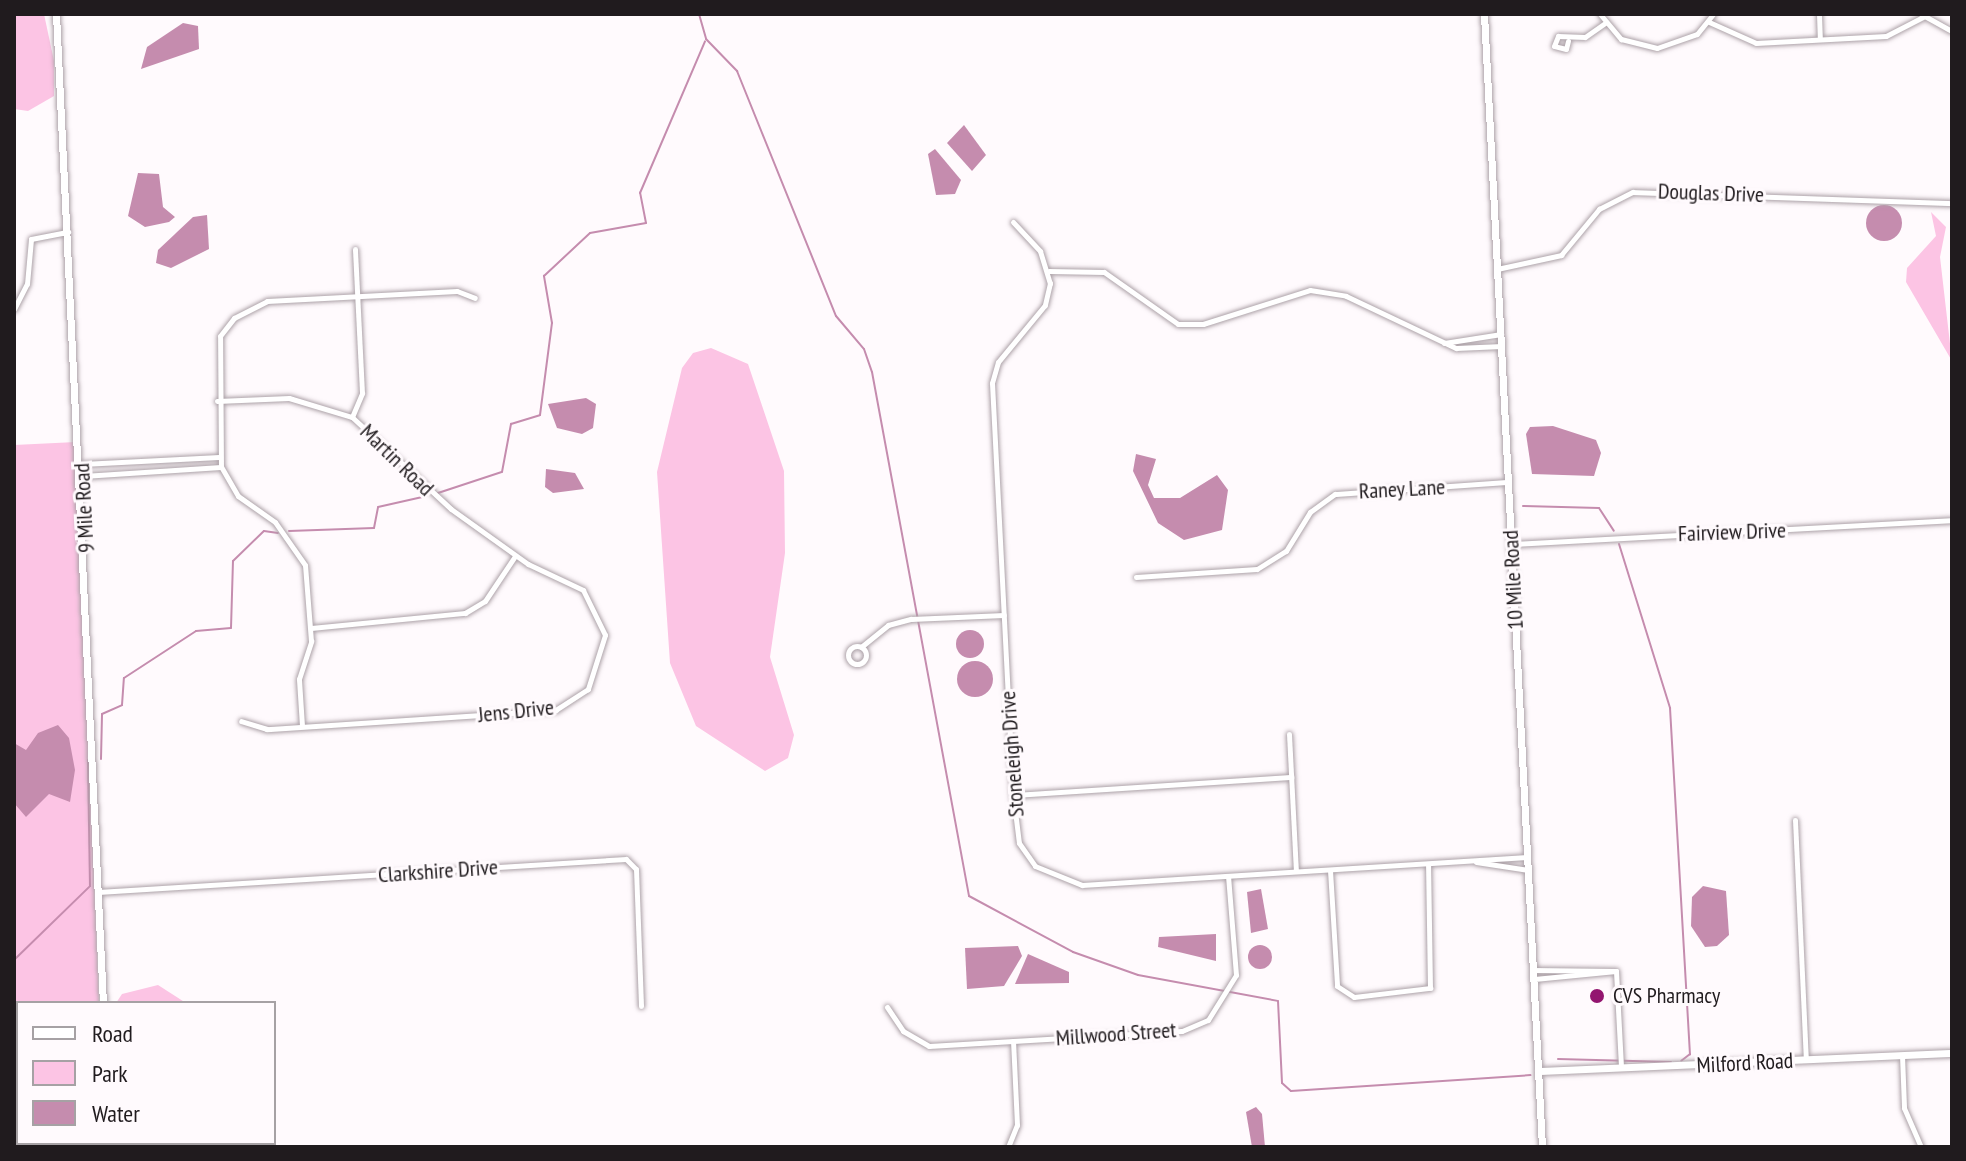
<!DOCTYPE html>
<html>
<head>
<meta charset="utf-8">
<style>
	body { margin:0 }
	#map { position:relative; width:1966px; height:1161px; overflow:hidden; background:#fffafd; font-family:"PT Sans Narrow",sans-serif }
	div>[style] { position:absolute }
	.green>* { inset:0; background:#fcc4e4 }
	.water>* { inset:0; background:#c58cae }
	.round { border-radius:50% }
	.stream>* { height:2px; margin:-1px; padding:0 1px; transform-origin:1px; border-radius:1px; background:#c58cae }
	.roads { filter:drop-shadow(0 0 2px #ada2a8) drop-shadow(0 0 2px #ada2a8) }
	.street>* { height:5px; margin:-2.5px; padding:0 2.5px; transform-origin:2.5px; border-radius:2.5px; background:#fff }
	.street>.ring { margin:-2.5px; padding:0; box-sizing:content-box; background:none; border:5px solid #fff; border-radius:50% }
	.secondary>* { height:7px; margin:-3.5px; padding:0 3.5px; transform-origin:3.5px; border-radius:3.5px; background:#fff }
	.dots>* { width:22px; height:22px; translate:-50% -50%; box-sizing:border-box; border:4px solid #fffafd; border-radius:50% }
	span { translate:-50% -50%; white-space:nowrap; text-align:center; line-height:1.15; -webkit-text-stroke:6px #fffafd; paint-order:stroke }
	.street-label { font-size:22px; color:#201b1e }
	.poi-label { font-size:22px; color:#201b1e }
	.left { translate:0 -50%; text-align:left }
	.frame { position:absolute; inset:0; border:16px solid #201b1e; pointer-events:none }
	.legend { position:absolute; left:16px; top:1001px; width:260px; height:144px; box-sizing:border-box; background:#fffafd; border:2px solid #a6a1a4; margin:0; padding:10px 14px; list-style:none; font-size:24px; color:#201b1e }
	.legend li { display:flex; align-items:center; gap:16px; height:40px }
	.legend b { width:40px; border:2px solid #a6a1a4 }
</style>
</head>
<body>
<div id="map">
	<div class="green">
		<div style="clip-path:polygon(14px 14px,44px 14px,54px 61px,54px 96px,28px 111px,14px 109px)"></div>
		<div style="clip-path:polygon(1931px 212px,1946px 227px,1940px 257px,1952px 361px,1906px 282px,1907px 268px,1936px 236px)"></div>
		<div style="clip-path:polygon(711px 348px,748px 364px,784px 471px,785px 553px,770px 657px,794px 735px,788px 758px,765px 771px,696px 726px,670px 663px,657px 472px,682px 368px,693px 353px)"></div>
		<div style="clip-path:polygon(76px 442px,99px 1003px,18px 1003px,18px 1143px,105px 1147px,14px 1147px,14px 445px)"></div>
		<div style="clip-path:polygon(158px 985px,186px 1003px,116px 1003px,122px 994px)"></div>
	</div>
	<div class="water">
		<div style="clip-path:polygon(183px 23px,198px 26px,199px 49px,141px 69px,147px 47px)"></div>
		<div style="clip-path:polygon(964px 125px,986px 155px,972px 171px,947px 143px)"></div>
		<div style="clip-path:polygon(935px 149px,961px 180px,955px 194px,936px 195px,928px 154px)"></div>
		<div style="clip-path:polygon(138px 173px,159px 174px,163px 207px,175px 217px,169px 222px,145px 227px,128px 216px)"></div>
		<div class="round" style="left:1866px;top:205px;width:36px;height:36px"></div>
		<div style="clip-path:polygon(207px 215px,209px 249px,171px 268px,156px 263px,158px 250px,193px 217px)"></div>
		<div style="clip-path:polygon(586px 398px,596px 404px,593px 428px,582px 434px,557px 428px,548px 404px)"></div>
		<div style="clip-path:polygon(1553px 426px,1596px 440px,1601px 453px,1594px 476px,1532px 474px,1526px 434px,1530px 427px)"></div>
		<div style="clip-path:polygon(1136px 454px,1156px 459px,1148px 485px,1154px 498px,1180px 498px,1217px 475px,1228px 490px,1222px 530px,1184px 540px,1158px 523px,1133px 471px)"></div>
		<div style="clip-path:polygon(546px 469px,575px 473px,584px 489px,553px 493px,545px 487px)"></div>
		<div class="round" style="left:956px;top:630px;width:28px;height:28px"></div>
		<div class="round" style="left:957px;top:661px;width:36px;height:36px"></div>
		<div style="clip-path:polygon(58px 725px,69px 738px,75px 770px,70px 802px,49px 794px,26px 817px,14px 803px,14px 743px,26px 750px,38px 733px)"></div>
		<div style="clip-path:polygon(1703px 886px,1726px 891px,1729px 935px,1717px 946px,1705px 947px,1691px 926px,1692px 897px)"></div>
		<div style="clip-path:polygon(1261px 889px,1268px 929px,1251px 933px,1247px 892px)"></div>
		<div style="clip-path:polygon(1216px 934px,1216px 961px,1158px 947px,1159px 937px)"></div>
		<div class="round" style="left:1248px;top:945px;width:24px;height:24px"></div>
		<div style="clip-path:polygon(1018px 946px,1022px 956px,1004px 986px,967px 989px,965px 948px)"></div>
		<div style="clip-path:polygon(1028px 954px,1069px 972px,1069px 983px,1015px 984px)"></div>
		<div style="clip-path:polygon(1256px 1107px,1262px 1114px,1265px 1147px,1252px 1147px,1246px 1112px)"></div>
	</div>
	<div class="stream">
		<div style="left:699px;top:14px;width:26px;rotate:74deg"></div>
		<div style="left:706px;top:39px;width:45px;rotate:45.9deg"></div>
		<div style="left:737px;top:71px;width:264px;rotate:68deg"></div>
		<div style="left:836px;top:316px;width:43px;rotate:49.7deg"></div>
		<div style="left:864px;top:349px;width:24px;rotate:71deg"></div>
		<div style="left:872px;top:372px;width:533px;rotate:79.51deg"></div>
		<div style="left:969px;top:896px;width:118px;rotate:28.3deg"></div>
		<div style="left:1073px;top:952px;width:69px;rotate:19.5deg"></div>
		<div style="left:1138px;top:975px;width:142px;rotate:10.5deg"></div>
		<div style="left:1278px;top:1001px;width:82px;rotate:87.2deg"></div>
		<div style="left:1282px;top:1083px;width:12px;rotate:42deg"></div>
		<div style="left:1291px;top:1091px;width:240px;rotate:-3.8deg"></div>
		<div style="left:438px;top:493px;width:67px;rotate:-18.2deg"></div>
		<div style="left:502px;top:472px;width:49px;rotate:-79.4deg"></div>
		<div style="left:511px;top:424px;width:30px;rotate:-17deg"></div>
		<div style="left:540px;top:415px;width:93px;rotate:-82.6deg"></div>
		<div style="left:552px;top:323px;width:48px;rotate:-99.7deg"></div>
		<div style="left:544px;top:276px;width:63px;rotate:-43.1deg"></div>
		<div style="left:590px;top:233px;width:57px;rotate:-10.1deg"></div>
		<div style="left:646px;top:223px;width:31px;rotate:-101deg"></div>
		<div style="left:640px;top:193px;width:165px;rotate:-66.8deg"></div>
		<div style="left:1523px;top:506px;width:76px;rotate:1.5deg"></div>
		<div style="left:1599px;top:508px;width:27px;rotate:57deg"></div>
		<div style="left:289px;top:531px;width:85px;rotate:-2deg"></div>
		<div style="left:374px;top:528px;width:21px;rotate:-79deg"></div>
		<div style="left:378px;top:507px;width:50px;rotate:-12.7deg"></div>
		<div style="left:1619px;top:544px;width:172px;rotate:72.7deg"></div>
		<div style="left:1670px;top:708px;width:347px;rotate:86.7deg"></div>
		<div style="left:1690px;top:1054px;width:11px;rotate:142deg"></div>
		<div style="left:101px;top:759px;width:45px;rotate:-88.7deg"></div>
		<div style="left:102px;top:714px;width:22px;rotate:-24deg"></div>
		<div style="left:122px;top:705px;width:27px;rotate:-86deg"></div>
		<div style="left:124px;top:678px;width:86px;rotate:-33.1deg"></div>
		<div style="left:196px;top:631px;width:35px;rotate:-5deg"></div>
		<div style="left:231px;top:628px;width:67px;rotate:-88.3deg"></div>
		<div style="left:233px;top:561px;width:43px;rotate:-44.1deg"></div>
		<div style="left:264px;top:531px;width:14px;rotate:8deg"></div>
		<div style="left:14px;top:960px;width:106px;rotate:-44.2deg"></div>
		<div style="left:90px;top:886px;width:126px;rotate:-90.9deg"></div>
		<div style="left:1558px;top:1059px;width:113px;rotate:1.5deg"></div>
	</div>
	<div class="roads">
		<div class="street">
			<div style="left:1600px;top:14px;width:33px;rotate:50deg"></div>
			<div style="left:1621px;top:39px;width:37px;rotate:14deg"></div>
			<div style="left:1657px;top:48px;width:42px;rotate:-19.3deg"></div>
			<div style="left:1697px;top:34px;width:26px;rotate:-51deg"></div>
			<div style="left:1819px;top:14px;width:25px;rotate:88deg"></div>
			<div style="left:1921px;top:14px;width:35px;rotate:29deg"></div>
			<div style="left:1709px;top:22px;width:51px;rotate:24.1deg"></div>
			<div style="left:1756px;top:43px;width:130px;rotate:-3.1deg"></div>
			<div style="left:1886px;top:36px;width:42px;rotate:-27.2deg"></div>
			<div style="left:1568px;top:41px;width:8px;rotate:104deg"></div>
			<div style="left:1566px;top:49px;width:12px;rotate:-166deg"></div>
			<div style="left:1554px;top:46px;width:11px;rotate:-68deg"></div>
			<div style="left:1558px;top:36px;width:27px;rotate:2deg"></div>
			<div style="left:1585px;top:37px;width:24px;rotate:-35deg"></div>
			<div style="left:1013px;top:222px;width:40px;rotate:47deg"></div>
			<div style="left:1040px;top:251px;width:34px;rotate:73deg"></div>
			<div style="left:1050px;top:283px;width:23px;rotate:103deg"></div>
			<div style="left:1045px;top:305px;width:74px;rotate:129.5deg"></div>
			<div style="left:998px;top:362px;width:22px;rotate:106deg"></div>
			<div style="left:992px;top:383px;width:413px;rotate:87.1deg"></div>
			<div style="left:1013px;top:795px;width:48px;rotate:82.9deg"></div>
			<div style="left:1019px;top:843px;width:28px;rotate:55deg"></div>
			<div style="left:1035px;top:866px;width:51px;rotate:22deg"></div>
			<div style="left:1082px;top:885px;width:446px;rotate:-3.6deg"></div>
			<div style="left:1497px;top:269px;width:66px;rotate:-12.3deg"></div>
			<div style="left:1561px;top:255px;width:60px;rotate:-50.4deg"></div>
			<div style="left:1599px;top:209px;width:38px;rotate:-27deg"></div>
			<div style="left:1633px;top:192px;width:319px;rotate:2deg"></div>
			<div style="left:1049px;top:271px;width:55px;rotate:1deg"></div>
			<div style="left:1104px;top:272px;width:90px;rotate:35.1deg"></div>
			<div style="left:1178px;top:324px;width:25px"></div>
			<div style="left:1203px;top:324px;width:112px;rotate:-17.6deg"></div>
			<div style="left:1310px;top:290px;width:36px;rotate:9deg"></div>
			<div style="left:1346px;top:296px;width:122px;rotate:25.3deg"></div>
			<div style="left:1456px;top:348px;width:46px;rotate:-2.5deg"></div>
			<div style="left:14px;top:309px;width:28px;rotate:-63deg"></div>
			<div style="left:27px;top:284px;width:45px;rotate:-84.9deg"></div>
			<div style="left:31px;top:239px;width:38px;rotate:-11deg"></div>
			<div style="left:1444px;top:343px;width:58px;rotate:-9deg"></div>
			<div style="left:217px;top:401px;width:72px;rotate:-2.4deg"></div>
			<div style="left:289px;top:398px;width:66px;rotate:16.8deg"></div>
			<div style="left:352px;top:417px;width:135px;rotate:42.9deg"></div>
			<div style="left:451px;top:509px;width:95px;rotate:35.5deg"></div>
			<div style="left:528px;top:564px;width:61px;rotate:25.3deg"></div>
			<div style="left:583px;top:590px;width:50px;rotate:63.9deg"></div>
			<div style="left:605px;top:635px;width:57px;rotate:107.5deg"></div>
			<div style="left:588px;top:689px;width:38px;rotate:147deg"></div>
			<div style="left:556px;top:710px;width:290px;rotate:176.2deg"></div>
			<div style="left:267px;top:729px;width:27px;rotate:-163deg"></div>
			<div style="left:352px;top:417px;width:26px;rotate:-67deg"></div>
			<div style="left:362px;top:393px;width:144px;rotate:-92.8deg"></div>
			<div style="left:82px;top:464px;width:137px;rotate:-2.9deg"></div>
			<div style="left:83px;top:476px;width:138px;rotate:-3.7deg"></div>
			<div style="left:1511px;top:544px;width:442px;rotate:-3.1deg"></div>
			<div style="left:1136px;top:577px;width:121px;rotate:-3.8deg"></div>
			<div style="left:1257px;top:569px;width:34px;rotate:-32deg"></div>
			<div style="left:1286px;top:551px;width:46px;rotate:-58.4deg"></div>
			<div style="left:1310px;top:512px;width:31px;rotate:-36deg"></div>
			<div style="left:1335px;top:494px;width:173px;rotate:-4deg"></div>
			<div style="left:311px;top:628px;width:155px;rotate:-5.6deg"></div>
			<div style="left:465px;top:613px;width:23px;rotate:-31deg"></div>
			<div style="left:485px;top:601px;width:54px;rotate:-56.3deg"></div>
			<div class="ring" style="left:848px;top:646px;width:13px;height:13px"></div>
			<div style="left:861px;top:647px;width:35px;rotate:-39deg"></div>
			<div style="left:888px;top:625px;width:24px;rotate:-15deg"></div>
			<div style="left:911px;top:619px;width:93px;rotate:-2.5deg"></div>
			<div style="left:302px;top:726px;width:47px;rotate:-93.7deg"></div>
			<div style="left:299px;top:679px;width:40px;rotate:-72deg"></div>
			<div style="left:311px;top:641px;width:76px;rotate:-94.5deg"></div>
			<div style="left:305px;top:565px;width:52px;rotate:-124.9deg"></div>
			<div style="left:275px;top:522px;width:45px;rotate:-144.9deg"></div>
			<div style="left:238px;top:496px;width:34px;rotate:-120deg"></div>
			<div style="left:221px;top:467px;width:131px;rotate:-90.4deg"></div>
			<div style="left:220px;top:336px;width:23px;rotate:-52deg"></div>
			<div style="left:234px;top:318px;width:37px;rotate:-27deg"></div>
			<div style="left:267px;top:301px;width:190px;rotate:-3deg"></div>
			<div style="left:457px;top:291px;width:19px;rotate:21deg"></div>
			<div style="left:1289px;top:734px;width:137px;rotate:87.1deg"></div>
			<div style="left:1013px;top:795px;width:279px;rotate:-3.7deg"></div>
			<div style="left:1795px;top:820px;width:239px;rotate:87.4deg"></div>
			<div style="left:1476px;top:862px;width:53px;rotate:8.7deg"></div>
			<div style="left:1330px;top:870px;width:116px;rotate:86.5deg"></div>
			<div style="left:1337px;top:986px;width:20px;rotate:33deg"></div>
			<div style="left:1354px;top:997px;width:77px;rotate:-6.8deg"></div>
			<div style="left:1430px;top:988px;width:124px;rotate:-90.9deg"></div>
			<div style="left:98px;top:892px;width:529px;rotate:-3.58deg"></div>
			<div style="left:626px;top:859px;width:14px;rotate:45deg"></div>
			<div style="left:636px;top:869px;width:137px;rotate:87.9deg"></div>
			<div style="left:1532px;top:970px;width:84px;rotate:0.7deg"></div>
			<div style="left:1616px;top:971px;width:82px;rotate:174.4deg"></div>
			<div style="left:1616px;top:971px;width:96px;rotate:87deg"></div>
			<div style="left:887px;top:1007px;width:29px;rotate:56deg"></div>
			<div style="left:903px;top:1031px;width:30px;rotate:30deg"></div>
			<div style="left:929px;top:1046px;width:253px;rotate:-3.4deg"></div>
			<div style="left:1182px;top:1031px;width:28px;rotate:-23deg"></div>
			<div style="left:1208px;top:1020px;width:53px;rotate:-58.1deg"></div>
			<div style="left:1236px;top:975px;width:99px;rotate:-94.6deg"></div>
			<div style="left:1902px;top:1055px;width:53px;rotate:87.8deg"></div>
			<div style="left:1904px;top:1108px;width:43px;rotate:66.4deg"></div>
			<div style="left:1008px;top:1147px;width:24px;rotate:-68deg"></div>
			<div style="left:1017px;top:1125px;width:84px;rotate:-92.7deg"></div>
		</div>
		<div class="secondary">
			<div style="left:56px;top:14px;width:990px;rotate:87.28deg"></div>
			<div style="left:1484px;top:14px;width:1134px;rotate:87.07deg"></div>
			<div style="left:1538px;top:1071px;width:414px;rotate:-2.5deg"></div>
			<div style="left:109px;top:1143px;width:4px;rotate:90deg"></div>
		</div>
	</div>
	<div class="dots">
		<div style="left:1597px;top:996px;background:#93156f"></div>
	</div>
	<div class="street-label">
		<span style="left:1711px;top:193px;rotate:2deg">Douglas Drive</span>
		<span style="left:397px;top:460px;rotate:44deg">Martin Road</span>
		<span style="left:1402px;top:489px;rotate:-3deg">Raney Lane</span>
		<span style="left:84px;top:508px;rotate:-93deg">9 Mile Road</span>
		<span style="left:1732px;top:532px;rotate:-2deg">Fairview Drive</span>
		<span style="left:1513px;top:580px;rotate:-93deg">10 Mile Road</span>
		<span style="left:516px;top:711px;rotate:-6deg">Jens Drive</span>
		<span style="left:1012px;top:754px;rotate:-94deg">Stoneleigh Drive</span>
		<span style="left:438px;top:871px;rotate:-4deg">Clarkshire Drive</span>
		<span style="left:1116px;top:1034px;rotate:-4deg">Millwood Street</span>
		<span style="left:1745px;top:1063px;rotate:-3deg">Milford Road</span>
	</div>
	<div class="poi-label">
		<span class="left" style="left:1613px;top:996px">CVS Pharmacy</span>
	</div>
	<div class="frame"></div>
	<ul class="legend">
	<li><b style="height:10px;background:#fff"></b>Road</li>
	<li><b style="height:22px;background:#fcc4e4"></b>Park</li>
	<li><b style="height:22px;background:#c58cae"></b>Water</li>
	</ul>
</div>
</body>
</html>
